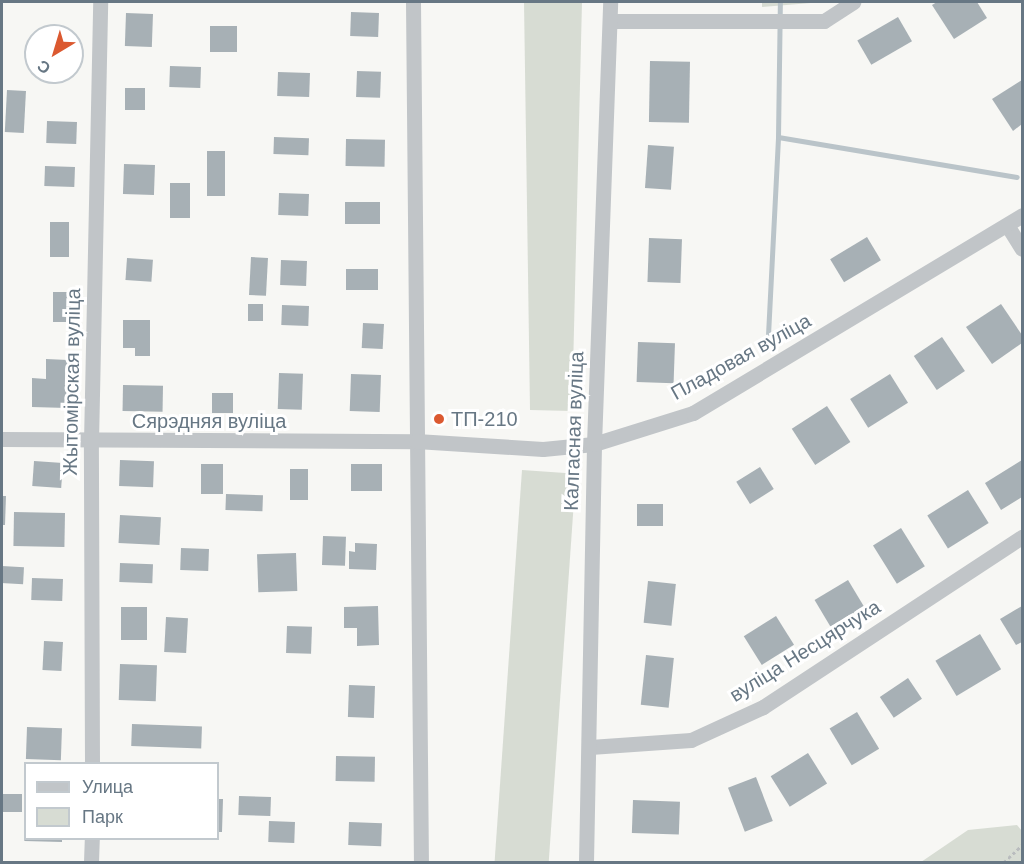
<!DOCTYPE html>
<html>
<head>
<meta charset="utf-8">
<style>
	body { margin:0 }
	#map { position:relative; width:1024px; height:864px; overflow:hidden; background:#f7f7f4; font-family:Helvetica,sans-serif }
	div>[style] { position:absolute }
	.green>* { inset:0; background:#d7dcd3; transform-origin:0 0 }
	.stream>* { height:5px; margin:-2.5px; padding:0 2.5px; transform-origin:2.5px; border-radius:2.5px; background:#bac4c9 }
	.building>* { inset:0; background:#a7b0b5; transform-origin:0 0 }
	.path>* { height:3px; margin-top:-1.5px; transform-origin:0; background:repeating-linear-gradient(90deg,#b9bcbe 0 3px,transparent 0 6px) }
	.street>* { height:15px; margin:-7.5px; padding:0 7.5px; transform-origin:7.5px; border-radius:7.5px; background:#c1c5c8 }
	.dots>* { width:16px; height:16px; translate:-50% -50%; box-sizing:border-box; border:3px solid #fff; border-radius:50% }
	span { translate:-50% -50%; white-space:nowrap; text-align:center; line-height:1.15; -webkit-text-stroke:6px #fff; paint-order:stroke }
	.street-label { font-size:20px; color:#677784 }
	.poi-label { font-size:20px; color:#677784 }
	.left { translate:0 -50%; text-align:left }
	.frame { position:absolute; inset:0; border:3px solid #677784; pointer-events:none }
	.legend { position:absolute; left:24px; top:762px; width:195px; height:78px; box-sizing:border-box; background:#fff; border:2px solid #c2c9ce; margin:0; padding:8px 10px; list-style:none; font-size:18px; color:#677784 }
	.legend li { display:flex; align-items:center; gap:12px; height:30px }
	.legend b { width:30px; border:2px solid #c2c9ce }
	.north { position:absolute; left:24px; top:24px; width:60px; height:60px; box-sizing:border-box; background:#fff; border:2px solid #c2c9ce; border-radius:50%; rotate:218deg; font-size:16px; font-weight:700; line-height:24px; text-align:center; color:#677784 }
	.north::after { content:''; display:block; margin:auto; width:21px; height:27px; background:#db5930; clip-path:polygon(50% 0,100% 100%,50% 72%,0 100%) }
</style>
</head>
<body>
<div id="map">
	<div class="green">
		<div style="clip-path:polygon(524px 2px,582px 2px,572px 411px,530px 410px)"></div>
		<div style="clip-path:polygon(762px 2px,823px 2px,762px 7px)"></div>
		<div style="left:522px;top:470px;width:54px;height:392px;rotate:4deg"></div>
		<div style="clip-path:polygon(1017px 825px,1022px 831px,1022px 862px,921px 862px,968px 830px)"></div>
	</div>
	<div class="stream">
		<div style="left:778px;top:137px;width:242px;rotate:9.5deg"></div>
		<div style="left:768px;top:335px;width:198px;rotate:-87.1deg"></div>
		<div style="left:778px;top:137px;width:135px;rotate:-89.2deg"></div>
	</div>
	<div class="building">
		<div style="clip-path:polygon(937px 2px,977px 2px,987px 18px,954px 39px,932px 5px)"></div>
		<div style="left:351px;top:12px;width:28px;height:24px;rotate:2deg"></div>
		<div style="left:126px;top:13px;width:27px;height:33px;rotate:2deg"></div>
		<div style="left:898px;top:17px;width:28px;height:47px;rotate:60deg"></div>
		<div style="left:210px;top:26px;width:27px;height:26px"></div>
		<div style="clip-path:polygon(72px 47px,80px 47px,79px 70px,72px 69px)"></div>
		<div style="left:650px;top:61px;width:40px;height:61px;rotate:1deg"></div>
		<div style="left:170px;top:66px;width:31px;height:21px;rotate:2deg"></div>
		<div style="left:357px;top:71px;width:24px;height:26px;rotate:2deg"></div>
		<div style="left:278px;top:72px;width:32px;height:24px;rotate:2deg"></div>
		<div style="clip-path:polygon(1022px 80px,1022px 124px,1013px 131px,992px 99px)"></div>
		<div style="left:125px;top:88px;width:20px;height:22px"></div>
		<div style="left:7px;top:90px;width:19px;height:42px;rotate:3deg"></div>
		<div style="left:47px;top:121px;width:30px;height:22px;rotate:2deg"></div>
		<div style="left:274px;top:137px;width:35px;height:17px;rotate:2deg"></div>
		<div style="left:346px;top:139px;width:39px;height:27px;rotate:1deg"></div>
		<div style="left:648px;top:145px;width:26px;height:43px;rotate:4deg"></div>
		<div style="left:207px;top:151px;width:18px;height:45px"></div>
		<div style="left:124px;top:164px;width:31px;height:30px;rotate:2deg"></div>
		<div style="left:45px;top:166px;width:30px;height:20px;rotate:2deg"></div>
		<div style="left:170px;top:183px;width:20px;height:35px"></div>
		<div style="left:279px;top:193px;width:30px;height:22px;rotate:2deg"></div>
		<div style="left:345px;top:202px;width:35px;height:22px"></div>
		<div style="left:50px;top:222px;width:19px;height:35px"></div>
		<div style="left:867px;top:237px;width:27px;height:43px;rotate:59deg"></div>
		<div style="left:649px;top:238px;width:33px;height:44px;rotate:2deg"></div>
		<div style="left:251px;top:257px;width:17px;height:38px;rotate:3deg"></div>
		<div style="left:127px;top:258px;width:26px;height:22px;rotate:4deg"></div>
		<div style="left:281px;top:260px;width:26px;height:25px;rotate:2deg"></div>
		<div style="left:346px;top:269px;width:32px;height:21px"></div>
		<div style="left:53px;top:292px;width:18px;height:30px"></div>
		<div style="left:248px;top:304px;width:15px;height:17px"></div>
		<div style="clip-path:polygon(1001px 304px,1022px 335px,1022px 343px,992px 364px,966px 327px)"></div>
		<div style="left:282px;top:305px;width:27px;height:20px;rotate:2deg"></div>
		<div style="clip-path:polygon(123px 320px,150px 320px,150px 356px,135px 356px,135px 348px,123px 348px)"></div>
		<div style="left:363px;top:323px;width:21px;height:25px;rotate:3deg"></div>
		<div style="left:942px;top:337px;width:41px;height:34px;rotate:56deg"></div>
		<div style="left:638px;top:342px;width:37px;height:40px;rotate:2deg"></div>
		<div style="clip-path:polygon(46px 359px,68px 360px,67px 408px,32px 407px,32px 378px,46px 379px)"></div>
		<div style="left:279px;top:373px;width:24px;height:36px;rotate:2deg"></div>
		<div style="left:351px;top:374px;width:30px;height:37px;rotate:2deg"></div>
		<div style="left:890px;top:374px;width:34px;height:47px;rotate:58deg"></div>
		<div style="left:123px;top:385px;width:40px;height:26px;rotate:1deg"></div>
		<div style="left:212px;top:393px;width:21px;height:20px"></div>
		<div style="left:827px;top:406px;width:43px;height:42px;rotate:57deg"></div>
		<div style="clip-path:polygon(432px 416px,446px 416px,446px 423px,432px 422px)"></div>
		<div style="left:120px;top:460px;width:34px;height:26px;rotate:2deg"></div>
		<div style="clip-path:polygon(1022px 460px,1022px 497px,1001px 510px,985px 483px)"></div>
		<div style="left:34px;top:461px;width:29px;height:25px;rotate:4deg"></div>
		<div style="left:201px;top:464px;width:22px;height:30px"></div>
		<div style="left:351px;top:464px;width:31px;height:27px"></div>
		<div style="left:760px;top:467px;width:26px;height:28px;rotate:58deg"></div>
		<div style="left:290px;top:469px;width:18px;height:31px"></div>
		<div style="left:968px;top:490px;width:39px;height:48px;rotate:58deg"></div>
		<div style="left:226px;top:494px;width:37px;height:16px;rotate:2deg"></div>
		<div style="clip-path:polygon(2px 496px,6px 496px,5px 525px,2px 525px)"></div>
		<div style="left:637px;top:504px;width:26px;height:22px"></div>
		<div style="left:14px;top:512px;width:51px;height:34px;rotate:1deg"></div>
		<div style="left:120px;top:515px;width:41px;height:28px;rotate:3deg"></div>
		<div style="left:901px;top:528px;width:45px;height:33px;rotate:58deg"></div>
		<div style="left:323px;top:536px;width:23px;height:29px;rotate:2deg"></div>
		<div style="clip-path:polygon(355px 543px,377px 544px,376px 570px,349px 569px,349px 551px,355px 552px)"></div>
		<div style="left:181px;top:548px;width:28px;height:22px;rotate:2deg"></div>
		<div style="left:296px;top:553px;width:38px;height:39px;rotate:88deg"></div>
		<div style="left:120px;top:563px;width:33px;height:19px;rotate:2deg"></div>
		<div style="left:2px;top:566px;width:22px;height:17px;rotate:3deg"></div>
		<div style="left:32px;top:578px;width:31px;height:22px;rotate:2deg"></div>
		<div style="left:848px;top:580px;width:31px;height:39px;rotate:59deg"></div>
		<div style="left:648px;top:581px;width:28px;height:42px;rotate:6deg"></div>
		<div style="clip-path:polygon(378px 606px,379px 645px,357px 646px,357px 628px,344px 628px,344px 607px)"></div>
		<div style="clip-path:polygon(1022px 606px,1022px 642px,1016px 645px,1000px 619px)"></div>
		<div style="left:121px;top:607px;width:26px;height:33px"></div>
		<div style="left:776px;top:616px;width:34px;height:38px;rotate:58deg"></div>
		<div style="left:166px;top:617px;width:22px;height:35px;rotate:3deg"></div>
		<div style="left:287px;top:626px;width:25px;height:27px;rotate:2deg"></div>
		<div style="left:980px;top:634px;width:41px;height:52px;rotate:59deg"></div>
		<div style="left:44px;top:641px;width:19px;height:29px;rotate:3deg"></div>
		<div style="left:646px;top:655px;width:28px;height:50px;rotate:6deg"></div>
		<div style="left:120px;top:664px;width:37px;height:36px;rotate:2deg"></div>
		<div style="left:908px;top:678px;width:25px;height:34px;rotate:56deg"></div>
		<div style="left:349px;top:685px;width:26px;height:32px;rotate:2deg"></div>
		<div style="left:857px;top:712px;width:43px;height:32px;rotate:59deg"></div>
		<div style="left:132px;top:724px;width:70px;height:22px;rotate:2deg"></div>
		<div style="left:27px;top:727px;width:35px;height:32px;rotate:2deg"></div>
		<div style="left:808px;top:753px;width:36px;height:44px;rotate:58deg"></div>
		<div style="left:336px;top:756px;width:39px;height:25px;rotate:1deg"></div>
		<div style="left:756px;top:777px;width:47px;height:30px;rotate:69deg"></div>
		<div style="left:2px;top:794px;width:20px;height:18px"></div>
		<div style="left:239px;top:796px;width:32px;height:19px;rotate:2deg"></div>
		<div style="clip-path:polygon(218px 799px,223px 799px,222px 832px,218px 832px)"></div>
		<div style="left:633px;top:800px;width:47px;height:33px;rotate:2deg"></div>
		<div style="left:269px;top:821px;width:26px;height:21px;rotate:2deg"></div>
		<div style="left:349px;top:822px;width:33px;height:23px;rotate:2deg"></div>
		<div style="clip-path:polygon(26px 838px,62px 838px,62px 842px,24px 841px)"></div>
	</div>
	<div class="path">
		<div style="left:1004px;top:862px;width:25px;rotate:-43deg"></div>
	</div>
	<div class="street">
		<div style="left:413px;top:2px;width:860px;rotate:89.47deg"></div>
		<div style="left:612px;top:21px;width:212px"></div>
		<div style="left:824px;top:21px;width:35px;rotate:-33deg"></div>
		<div style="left:1007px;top:225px;width:28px;rotate:58deg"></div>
		<div style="left:2px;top:439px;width:414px;rotate:0.3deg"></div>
		<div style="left:416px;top:441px;width:127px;rotate:3.6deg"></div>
		<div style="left:543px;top:449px;width:51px;rotate:-5.6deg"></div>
		<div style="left:594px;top:444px;width:104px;rotate:-17.4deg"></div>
		<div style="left:693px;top:413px;width:384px;rotate:-31deg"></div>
		<div style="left:590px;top:747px;width:101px;rotate:-4deg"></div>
		<div style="left:691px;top:740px;width:79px;rotate:-24.6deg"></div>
		<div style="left:763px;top:707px;width:310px;rotate:-33.3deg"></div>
		<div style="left:92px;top:764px;width:322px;rotate:-90.2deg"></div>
		<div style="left:91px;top:442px;width:440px;rotate:-88.8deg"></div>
		<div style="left:91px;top:862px;width:24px;rotate:-88deg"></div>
		<div style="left:586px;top:862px;width:418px;rotate:-88.9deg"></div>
		<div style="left:594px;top:444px;width:442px;rotate:-87.9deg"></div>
	</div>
	<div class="dots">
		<div style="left:439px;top:419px;background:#db5930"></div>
	</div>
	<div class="street-label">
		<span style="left:741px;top:357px;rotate:-29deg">Пладовая вуліца</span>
		<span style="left:72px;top:382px;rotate:-89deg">Жытомірская вуліца</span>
		<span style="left:209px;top:421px">Сярэдняя вуліца</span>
		<span style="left:574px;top:431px;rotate:-88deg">Калгасная вуліца</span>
		<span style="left:805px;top:651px;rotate:-32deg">вуліца Несцярчука</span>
	</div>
	<div class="poi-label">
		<span class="left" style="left:451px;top:419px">ТП-210</span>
	</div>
	<div class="frame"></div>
	<ul class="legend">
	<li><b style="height:8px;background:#c1c5c8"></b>Улица</li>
	<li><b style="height:16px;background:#d7dcd3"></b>Парк</li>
	</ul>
	<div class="north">С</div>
</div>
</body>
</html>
